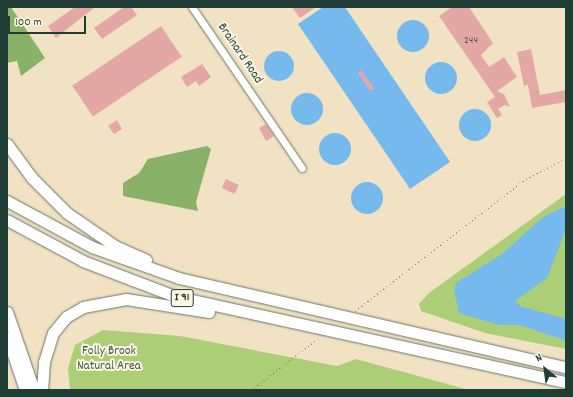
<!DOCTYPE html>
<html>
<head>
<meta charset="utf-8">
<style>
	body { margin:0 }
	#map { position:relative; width:573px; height:397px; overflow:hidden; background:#f1e2c4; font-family:Dekko,sans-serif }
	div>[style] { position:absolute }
	.green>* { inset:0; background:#acce76 }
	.forest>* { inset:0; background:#89b167 }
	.water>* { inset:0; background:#76baed }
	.round { border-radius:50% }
	.building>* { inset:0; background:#e3a8a5; transform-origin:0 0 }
	.path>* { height:1px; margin-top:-0.5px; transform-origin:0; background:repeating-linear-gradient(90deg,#687766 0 1px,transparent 0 4px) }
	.roads { filter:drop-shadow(0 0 1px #687766) drop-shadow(0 0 1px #687766) }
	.minor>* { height:7px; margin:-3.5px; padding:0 3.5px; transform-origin:3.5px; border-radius:3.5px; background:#fff }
	.highway>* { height:11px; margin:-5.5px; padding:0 5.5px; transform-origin:5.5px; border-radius:5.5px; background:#fff }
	span { translate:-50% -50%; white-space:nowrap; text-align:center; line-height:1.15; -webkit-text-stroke:4px #fcf5e5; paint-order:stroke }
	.number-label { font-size:11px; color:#505850 }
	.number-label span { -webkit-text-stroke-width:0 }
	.shield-label span { padding:1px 3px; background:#fcf5e5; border:1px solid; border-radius:3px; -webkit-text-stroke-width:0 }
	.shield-label { font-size:12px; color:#1f3d34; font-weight:700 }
	.street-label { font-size:13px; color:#1f3d34 }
	.park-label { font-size:13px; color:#3b5a41 }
	.frame { position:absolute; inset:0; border:8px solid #1f3d34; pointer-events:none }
	.north { position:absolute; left:525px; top:349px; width:40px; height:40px; -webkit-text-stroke:3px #fcf5e5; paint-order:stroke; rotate:331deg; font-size:11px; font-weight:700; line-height:16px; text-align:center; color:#1f3d34 }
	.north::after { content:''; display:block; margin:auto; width:14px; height:18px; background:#1f3d34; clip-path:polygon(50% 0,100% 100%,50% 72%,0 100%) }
	.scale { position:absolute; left:8px; top:16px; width:78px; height:18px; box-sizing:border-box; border:2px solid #1f3d34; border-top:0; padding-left:5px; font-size:12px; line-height:14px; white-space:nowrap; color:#1f3d34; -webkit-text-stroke:3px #fcf5e5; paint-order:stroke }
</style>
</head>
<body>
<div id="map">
	<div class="green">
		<div style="clip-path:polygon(566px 194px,566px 339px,546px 334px,566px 341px,566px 349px,485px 333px,421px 311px,419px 304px,429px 293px)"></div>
		<div style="clip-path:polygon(103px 330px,180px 336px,337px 366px,356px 359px,469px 390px,70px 390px,68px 368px,75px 345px)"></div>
	</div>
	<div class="forest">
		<div style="clip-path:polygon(7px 7px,11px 7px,45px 58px,21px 76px,17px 61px,7px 63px)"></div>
		<div style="clip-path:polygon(207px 146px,211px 149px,196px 202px,198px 211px,123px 196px,123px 183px,139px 173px,148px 159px)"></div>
	</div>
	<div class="water">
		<div style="clip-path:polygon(323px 7px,345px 7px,450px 162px,410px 189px,298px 24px)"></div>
		<div class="round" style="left:397px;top:20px;width:32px;height:32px"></div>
		<div class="round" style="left:264px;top:51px;width:30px;height:30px"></div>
		<div class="round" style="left:425px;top:62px;width:32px;height:32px"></div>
		<div class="round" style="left:291px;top:93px;width:32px;height:32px"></div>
		<div class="round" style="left:459px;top:109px;width:32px;height:32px"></div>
		<div class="round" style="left:319px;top:133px;width:32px;height:32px"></div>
		<div class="round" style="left:351px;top:182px;width:32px;height:32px"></div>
		<div style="clip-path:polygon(566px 206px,566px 229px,547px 278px,515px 301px,520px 306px,566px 319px,566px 341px,520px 325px,499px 325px,459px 313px,454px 290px,456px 283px,502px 254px,543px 217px)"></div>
	</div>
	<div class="building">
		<div style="clip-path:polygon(75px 7px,95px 7px,56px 38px,48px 26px)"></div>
		<div style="clip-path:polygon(124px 7px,131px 7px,137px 15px,102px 39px,94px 28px)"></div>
		<div style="clip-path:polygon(292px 7px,316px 7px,300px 18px)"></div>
		<div style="clip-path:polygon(452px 7px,469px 7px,493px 43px,481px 55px,489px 67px,504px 57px,517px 77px,497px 91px,504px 94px,510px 107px,505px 105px,498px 109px,502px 115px,497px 118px,487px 102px,495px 97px,439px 16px)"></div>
		<div style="left:161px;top:26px;width:37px;height:107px;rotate:56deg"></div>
		<div style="clip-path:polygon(531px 49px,540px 95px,566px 90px,566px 102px,532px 108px,528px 85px,524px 86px,517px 52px)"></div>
		<div style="clip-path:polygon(202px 64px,211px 77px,199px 86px,196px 81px,187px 87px,181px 77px)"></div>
		<div style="clip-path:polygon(361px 70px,374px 88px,370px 91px,358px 73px)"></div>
		<div style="clip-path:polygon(117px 120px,122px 129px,114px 134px,108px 126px)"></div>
		<div style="clip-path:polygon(266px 124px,274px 136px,266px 141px,259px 128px)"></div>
		<div style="left:226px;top:179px;width:14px;height:10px;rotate:25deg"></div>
	</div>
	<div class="path">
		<div style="left:355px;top:311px;width:216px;rotate:-37.7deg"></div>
		<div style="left:526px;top:179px;width:45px;rotate:-27.7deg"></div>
		<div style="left:251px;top:390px;width:87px;rotate:-37.5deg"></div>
	</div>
	<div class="roads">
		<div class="minor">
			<div style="left:192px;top:7px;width:195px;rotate:55.7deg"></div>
		</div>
		<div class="highway">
			<div style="left:7px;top:144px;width:42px;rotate:53.7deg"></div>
			<div style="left:32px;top:178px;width:49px;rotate:45deg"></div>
			<div style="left:67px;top:213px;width:58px;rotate:34.5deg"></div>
			<div style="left:115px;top:246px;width:34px;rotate:24deg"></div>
			<div style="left:7px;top:201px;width:97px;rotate:28.4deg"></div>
			<div style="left:92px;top:247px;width:92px;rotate:19.6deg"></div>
			<div style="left:179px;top:278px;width:397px;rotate:13deg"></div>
			<div style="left:7px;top:220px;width:86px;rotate:28.3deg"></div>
			<div style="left:83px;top:261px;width:97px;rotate:21deg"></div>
			<div style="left:174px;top:296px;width:401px;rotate:12.4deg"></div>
			<div style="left:7px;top:312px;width:83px;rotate:70.9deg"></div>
			<div style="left:7px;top:337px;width:56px;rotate:71.2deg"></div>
			<div style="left:42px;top:390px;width:28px;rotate:-86deg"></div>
			<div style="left:44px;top:362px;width:30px;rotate:-73deg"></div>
			<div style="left:53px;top:333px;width:21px;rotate:-51deg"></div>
			<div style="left:66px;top:317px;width:20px;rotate:-30deg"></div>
			<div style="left:83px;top:307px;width:44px;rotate:-10.5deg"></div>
			<div style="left:126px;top:299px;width:84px;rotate:8.9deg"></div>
		</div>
	</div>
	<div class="number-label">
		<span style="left:471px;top:41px">244</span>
	</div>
	<div class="shield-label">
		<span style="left:182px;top:298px">I 91</span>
	</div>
	<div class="street-label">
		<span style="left:239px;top:54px;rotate:56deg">Brainard Road</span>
	</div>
	<div class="park-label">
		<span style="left:109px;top:360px">Folly Brook<br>Natural Area</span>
	</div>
	<div class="frame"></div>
	<div class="north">N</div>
	<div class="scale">100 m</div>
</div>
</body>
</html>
